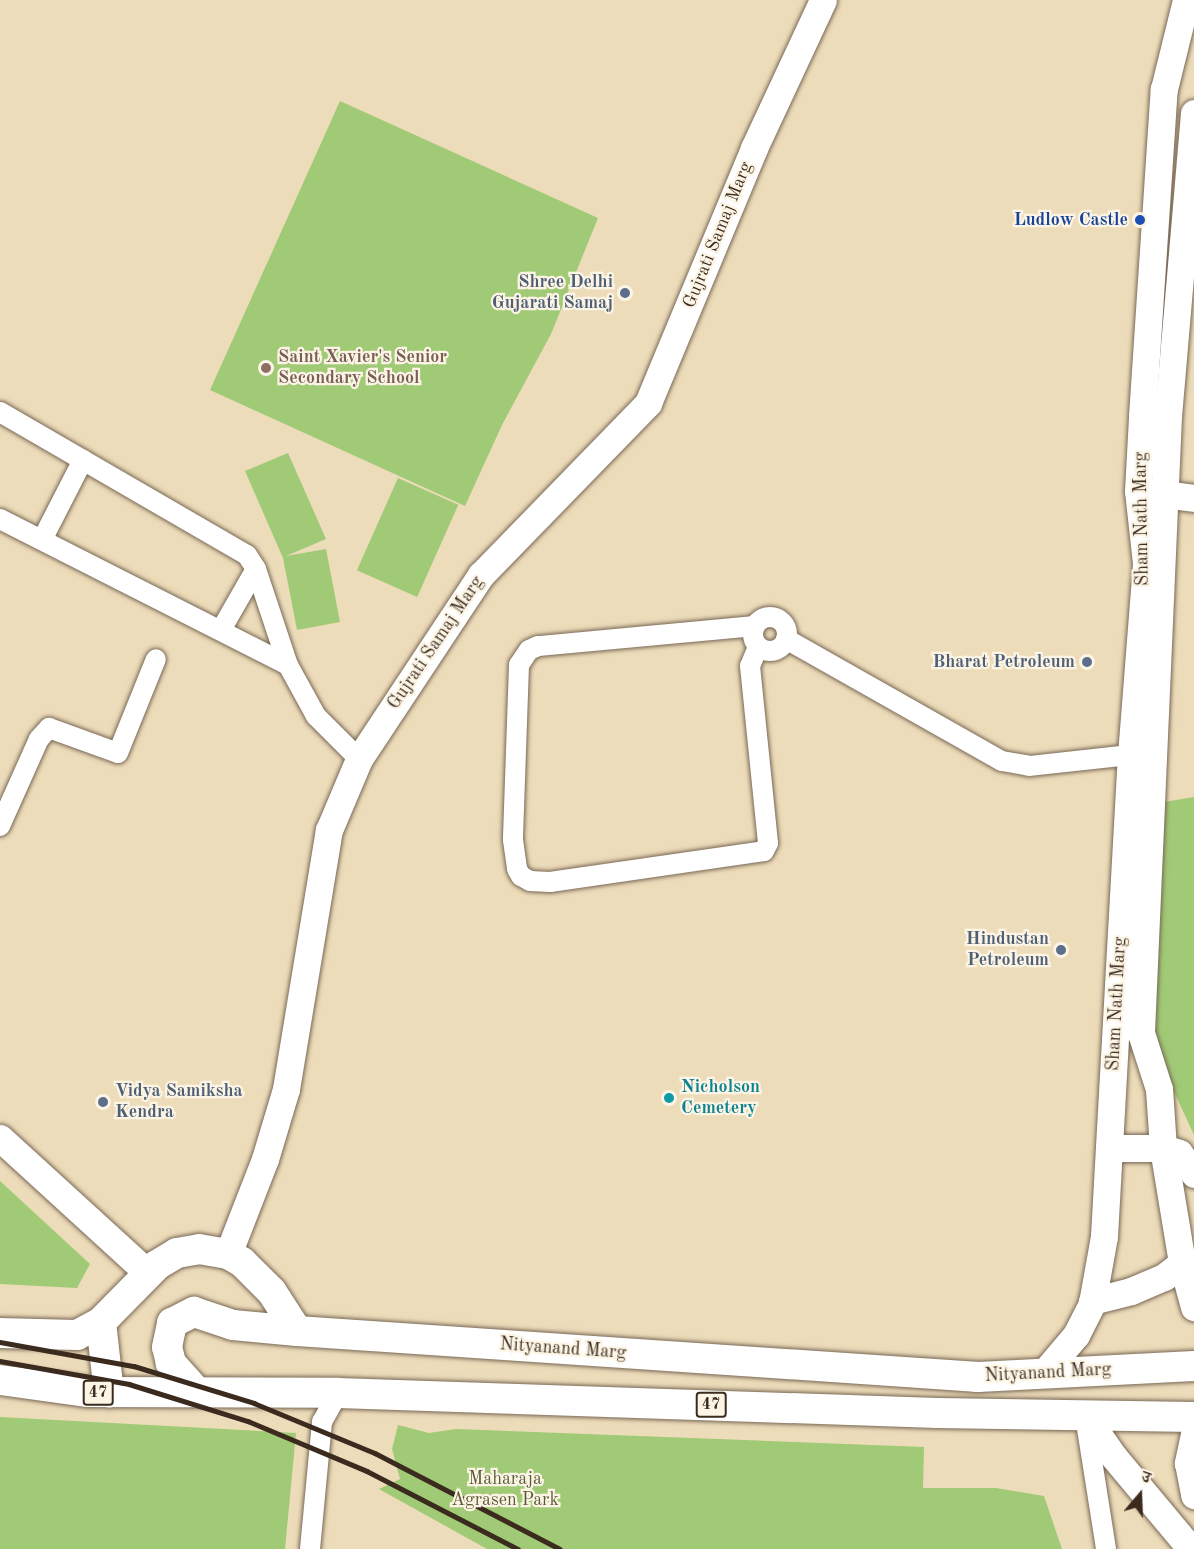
<!DOCTYPE html>
<html>
<head>
<meta charset="utf-8">
<style>
	body { margin:0 }
	#map { position:relative; width:1194px; height:1549px; overflow:hidden; background:#eddcba; font-family:"Old Standard TT","Noto Serif Devanagari",serif }
	div>[style] { position:absolute }
	.green>* { inset:0; background:#a0ca76; transform-origin:0 0 }
	.roads { filter:drop-shadow(0 0 2px #796855) drop-shadow(0 0 2px #796855) }
	.street>* { height:20px; margin:-10px; padding:0 10px; transform-origin:10px; border-radius:10px; background:#fff }
	.street>.ring { margin:-10px; padding:0; box-sizing:content-box; background:none; border:20px solid #fff; border-radius:50% }
	.secondary>* { height:27px; margin:-13.5px; padding:0 13.5px; transform-origin:13.5px; border-radius:13.5px; background:#fff }
	.primary>* { height:30px; margin:-15px; padding:0 15px; transform-origin:15px; border-radius:15px; background:#fff }
	.rail>* { height:4.5px; margin:-2.25px; padding:0 2.25px; transform-origin:2.25px; border-radius:2.25px; background:#3b2a1e }
	.dots>* { width:16px; height:16px; translate:-50% -50%; box-sizing:border-box; border:3px solid #fcf5e5; border-radius:50% }
	span { translate:-50% -50%; white-space:nowrap; text-align:center; line-height:1.15; -webkit-text-stroke:4.5px #fcf5e5; paint-order:stroke }
	.shield-label span { padding:2px 4px; background:#fcf5e5; border:2px solid; border-radius:4px; -webkit-text-stroke-width:0 }
	.shield-label { font-size:16px; color:#3b2a1e; font-weight:700 }
	.transit-label { font-size:18px; color:#164399; font-weight:700 }
	.right { translate:-100% -50%; text-align:right }
	.street-label { font-size:18px; color:#3b2a1e }
	.service-label { font-size:18px; color:#4e5e75; font-weight:700 }
	.left { translate:0 -50%; text-align:left }
	.education-label { font-size:18px; color:#785e54; font-weight:700 }
	.culture-label { font-size:18px; color:#0d838f; font-weight:700 }
	.park-label { font-size:18px; color:#595a38 }
	.north { position:absolute; left:1110px; top:1465px; width:60px; height:60px; -webkit-text-stroke:4px #fcf5e5; paint-order:stroke; rotate:19deg; font-size:16px; font-weight:700; line-height:24px; text-align:center; color:#3b2a1e }
	.north::after { content:''; display:block; margin:auto; width:21px; height:27px; background:#3b2a1e; clip-path:polygon(50% 0,100% 100%,50% 72%,0 100%) }
</style>
</head>
<body>
<div id="map">
	<div class="green">
		<div style="clip-path:polygon(340px 101px,598px 218px,551px 334px,502px 425px,465px 506px,210px 390px)"></div>
		<div style="clip-path:polygon(288px 453px,326px 539px,286px 556px,326px 549px,340px 622px,297px 630px,283px 558px,245px 471px)"></div>
		<div style="left:398px;top:478px;width:66px;height:101px;rotate:24deg"></div>
		<div style="clip-path:polygon(1194px 797px,1194px 1135px,1153px 1046px,1164px 802px)"></div>
		<div style="clip-path:polygon(0 1181px,90px 1264px,77px 1288px,0 1284px)"></div>
		<div style="clip-path:polygon(0 1417px,296px 1433px,285px 1549px,0 1549px)"></div>
		<div style="clip-path:polygon(398px 1425px,429px 1433px,456px 1429px,924px 1447px,923px 1488px,996px 1488px,1044px 1496px,1062px 1549px,487px 1549px,379px 1489px,400px 1479px,392px 1449px)"></div>
	</div>
	<div class="roads">
		<div class="street">
			<div style="left:0;top:412px;width:285px;rotate:30.1deg"></div>
			<div style="left:247px;top:555px;width:17px;rotate:57deg"></div>
			<div style="left:256px;top:569px;width:101px;rotate:71.6deg"></div>
			<div style="left:288px;top:665px;width:58px;rotate:61.2deg"></div>
			<div style="left:316px;top:716px;width:61px;rotate:45deg"></div>
			<div style="left:0;top:519px;width:323px;rotate:26.9deg"></div>
			<div style="left:42px;top:540px;width:90px;rotate:-62.9deg"></div>
			<div class="ring" style="left:753px;top:617px;width:14px;height:14px"></div>
			<div style="left:755px;top:626px;width:218px;rotate:174.7deg"></div>
			<div style="left:538px;top:646px;width:10px;rotate:156deg"></div>
			<div style="left:529px;top:650px;width:18px;rotate:124deg"></div>
			<div style="left:519px;top:665px;width:175px;rotate:92deg"></div>
			<div style="left:513px;top:840px;width:29px;rotate:82deg"></div>
			<div style="left:517px;top:869px;width:8px;rotate:60deg"></div>
			<div style="left:521px;top:876px;width:10px;rotate:29deg"></div>
			<div style="left:530px;top:881px;width:20px;rotate:3deg"></div>
			<div style="left:550px;top:882px;width:216px;rotate:-8.2deg"></div>
			<div style="left:764px;top:851px;width:9px;rotate:-63deg"></div>
			<div style="left:768px;top:843px;width:178px;rotate:-95.8deg"></div>
			<div style="left:750px;top:666px;width:21px;rotate:-67deg"></div>
			<div style="left:221px;top:630px;width:70px;rotate:-60.2deg"></div>
			<div style="left:786px;top:639px;width:248px;rotate:29.5deg"></div>
			<div style="left:1002px;top:761px;width:27px;rotate:10deg"></div>
			<div style="left:1029px;top:766px;width:103px;rotate:-6.2deg"></div>
			<div style="left:0;top:826px;width:95px;rotate:-65.9deg"></div>
			<div style="left:39px;top:739px;width:15px;rotate:-48deg"></div>
			<div style="left:49px;top:728px;width:73px;rotate:19.9deg"></div>
			<div style="left:118px;top:753px;width:101px;rotate:-68deg"></div>
			<div style="left:1085px;top:1416px;width:135px;rotate:81deg"></div>
			<div style="left:310px;top:1549px;width:128px;rotate:-84.6deg"></div>
			<div style="left:322px;top:1422px;width:33px;rotate:-61deg"></div>
		</div>
		<div class="secondary">
			<div style="left:1194px;top:113px;width:304px;rotate:94.9deg"></div>
			<div style="left:1168px;top:416px;width:618px;rotate:92.51deg"></div>
			<div style="left:1141px;top:1033px;width:59px;rotate:72.2deg"></div>
			<div style="left:1159px;top:1089px;width:59px;rotate:86.1deg"></div>
			<div style="left:1163px;top:1148px;width:117px;rotate:80.6deg"></div>
			<div style="left:1182px;top:1263px;width:46px;rotate:74.7deg"></div>
			<div style="left:1148px;top:492px;width:46px;rotate:7.4deg"></div>
			<div style="left:0;top:1138px;width:200px;rotate:42.4deg"></div>
			<div style="left:1109px;top:1148px;width:54px"></div>
			<div style="left:1163px;top:1148px;width:17px;rotate:17deg"></div>
			<div style="left:1179px;top:1153px;width:26px;rotate:54deg"></div>
			<div style="left:228px;top:1254px;width:102px;rotate:-68.7deg"></div>
			<div style="left:265px;top:1159px;width:73px;rotate:-73.3deg"></div>
			<div style="left:286px;top:1089px;width:263px;rotate:-80.6deg"></div>
			<div style="left:329px;top:830px;width:77px;rotate:-67.1deg"></div>
			<div style="left:359px;top:759px;width:221px;rotate:-56.5deg"></div>
			<div style="left:481px;top:575px;width:240px;rotate:-45.8deg"></div>
			<div style="left:648px;top:403px;width:276px;rotate:-67.4deg"></div>
			<div style="left:754px;top:148px;width:163px;rotate:-65deg"></div>
			<div style="left:1092px;top:1301px;width:40px;rotate:-14.4deg"></div>
			<div style="left:1131px;top:1291px;width:36px;rotate:-23deg"></div>
			<div style="left:1164px;top:1277px;width:23px;rotate:-38deg"></div>
			<div style="left:1043px;top:1374px;width:51px;rotate:-49.8deg"></div>
			<div style="left:1076px;top:1335px;width:36px;rotate:-63deg"></div>
			<div style="left:1092px;top:1303px;width:68px;rotate:-79.8deg"></div>
			<div style="left:1104px;top:1236px;width:482px;rotate:-86.8deg"></div>
			<div style="left:1131px;top:755px;width:193px;rotate:-85.5deg"></div>
			<div style="left:1146px;top:563px;width:72px;rotate:-96.3deg"></div>
			<div style="left:1138px;top:491px;width:75px;rotate:-86.9deg"></div>
			<div style="left:1142px;top:416px;width:328px;rotate:-86.2deg"></div>
			<div style="left:1164px;top:89px;width:92px;rotate:-76.1deg"></div>
			<div style="left:1084px;top:1414px;width:52px;rotate:55.1deg"></div>
			<div style="left:1114px;top:1457px;width:120px;rotate:50.1deg"></div>
			<div style="left:1194px;top:1434px;width:30px;rotate:102deg"></div>
			<div style="left:1188px;top:1463px;width:33px;rotate:79deg"></div>
		</div>
		<div class="primary">
			<div style="left:101px;top:1322px;width:71px;rotate:83.6deg"></div>
			<div style="left:0;top:1333px;width:77px;rotate:1.5deg"></div>
			<div style="left:77px;top:1335px;width:27px;rotate:-28deg"></div>
			<div style="left:101px;top:1322px;width:80px;rotate:-45.5deg"></div>
			<div style="left:157px;top:1265px;width:23px;rotate:-31deg"></div>
			<div style="left:177px;top:1253px;width:22px;rotate:-10deg"></div>
			<div style="left:199px;top:1249px;width:29px;rotate:10deg"></div>
			<div style="left:228px;top:1254px;width:16px;rotate:30deg"></div>
			<div style="left:242px;top:1262px;width:42px;rotate:45deg"></div>
			<div style="left:272px;top:1292px;width:46px;rotate:57.3deg"></div>
			<div style="left:0;top:1380px;width:89px;rotate:7.8deg"></div>
			<div style="left:88px;top:1392px;width:250px;rotate:0.2deg"></div>
			<div style="left:338px;top:1393px;width:599px;rotate:1.91deg"></div>
			<div style="left:937px;top:1413px;width:257px;rotate:0.9deg"></div>
			<div style="left:196px;top:1391px;width:38px;rotate:-132deg"></div>
			<div style="left:171px;top:1363px;width:16px;rotate:-104deg"></div>
			<div style="left:167px;top:1347px;width:25px;rotate:-78deg"></div>
			<div style="left:172px;top:1323px;width:25px;rotate:-27deg"></div>
			<div style="left:194px;top:1312px;width:41px;rotate:18.4deg"></div>
			<div style="left:233px;top:1325px;width:64px;rotate:5.4deg"></div>
			<div style="left:297px;top:1331px;width:683px;rotate:3.86deg"></div>
			<div style="left:978px;top:1377px;width:216px;rotate:-2.9deg"></div>
		</div>
	</div>
	<div class="rail">
		<div style="left:0;top:1342px;width:136px;rotate:10.2deg"></div>
		<div style="left:134px;top:1366px;width:126px;rotate:17.1deg"></div>
		<div style="left:254px;top:1403px;width:131px;rotate:22.5deg"></div>
		<div style="left:375px;top:1453px;width:208px;rotate:27.4deg"></div>
		<div style="left:0;top:1361px;width:131px;rotate:10.1deg"></div>
		<div style="left:129px;top:1384px;width:125px;rotate:17.3deg"></div>
		<div style="left:248px;top:1421px;width:129px;rotate:22.8deg"></div>
		<div style="left:367px;top:1471px;width:170px;rotate:27.3deg"></div>
	</div>
	<div class="dots">
		<div style="left:1140px;top:220px;background:#1a4fb4"></div>
		<div style="left:625px;top:293px;background:#5c6f8a"></div>
		<div style="left:266px;top:368px;background:#8d6e63"></div>
		<div style="left:1087px;top:662px;background:#5c6f8a"></div>
		<div style="left:1061px;top:950px;background:#5c6f8a"></div>
		<div style="left:669px;top:1098px;background:#0f9aa8"></div>
		<div style="left:103px;top:1102px;background:#5c6f8a"></div>
	</div>
	<div class="shield-label">
		<span style="left:98px;top:1393px">47</span>
		<span style="left:711px;top:1405px">47</span>
	</div>
	<div class="transit-label">
		<span class="right" style="left:1128px;top:220px">Ludlow Castle</span>
	</div>
	<div class="street-label">
		<span style="left:718px;top:235px;rotate:-68deg">Gujrati Samaj Marg</span>
		<span style="left:1142px;top:519px;rotate:-91deg">Sham Nath Marg</span>
		<span style="left:436px;top:643px;rotate:-56deg">Gujrati Samaj Marg</span>
		<span style="left:1117px;top:1004px;rotate:-87deg">Sham Nath Marg</span>
		<span style="left:563px;top:1349px;rotate:4deg">Nityanand Marg</span>
		<span style="left:1048px;top:1373px;rotate:-3deg">Nityanand Marg</span>
	</div>
	<div class="service-label">
		<span class="right" style="left:613px;top:293px">Shree Delhi<br>Gujarati Samaj</span>
		<span class="right" style="left:1075px;top:662px">Bharat Petroleum</span>
		<span class="right" style="left:1049px;top:950px">Hindustan<br>Petroleum</span>
		<span class="left" style="left:115px;top:1102px">Vidya Samiksha<br>Kendra</span>
	</div>
	<div class="education-label">
		<span class="left" style="left:278px;top:368px">Saint Xavier's Senior<br>Secondary School</span>
	</div>
	<div class="culture-label">
		<span class="left" style="left:681px;top:1098px">Nicholson<br>Cemetery</span>
	</div>
	<div class="park-label">
		<span style="left:505px;top:1490px">Maharaja<br>Agrasen Park</span>
	</div>
	<div class="north">उ</div>
</div>
</body>
</html>
